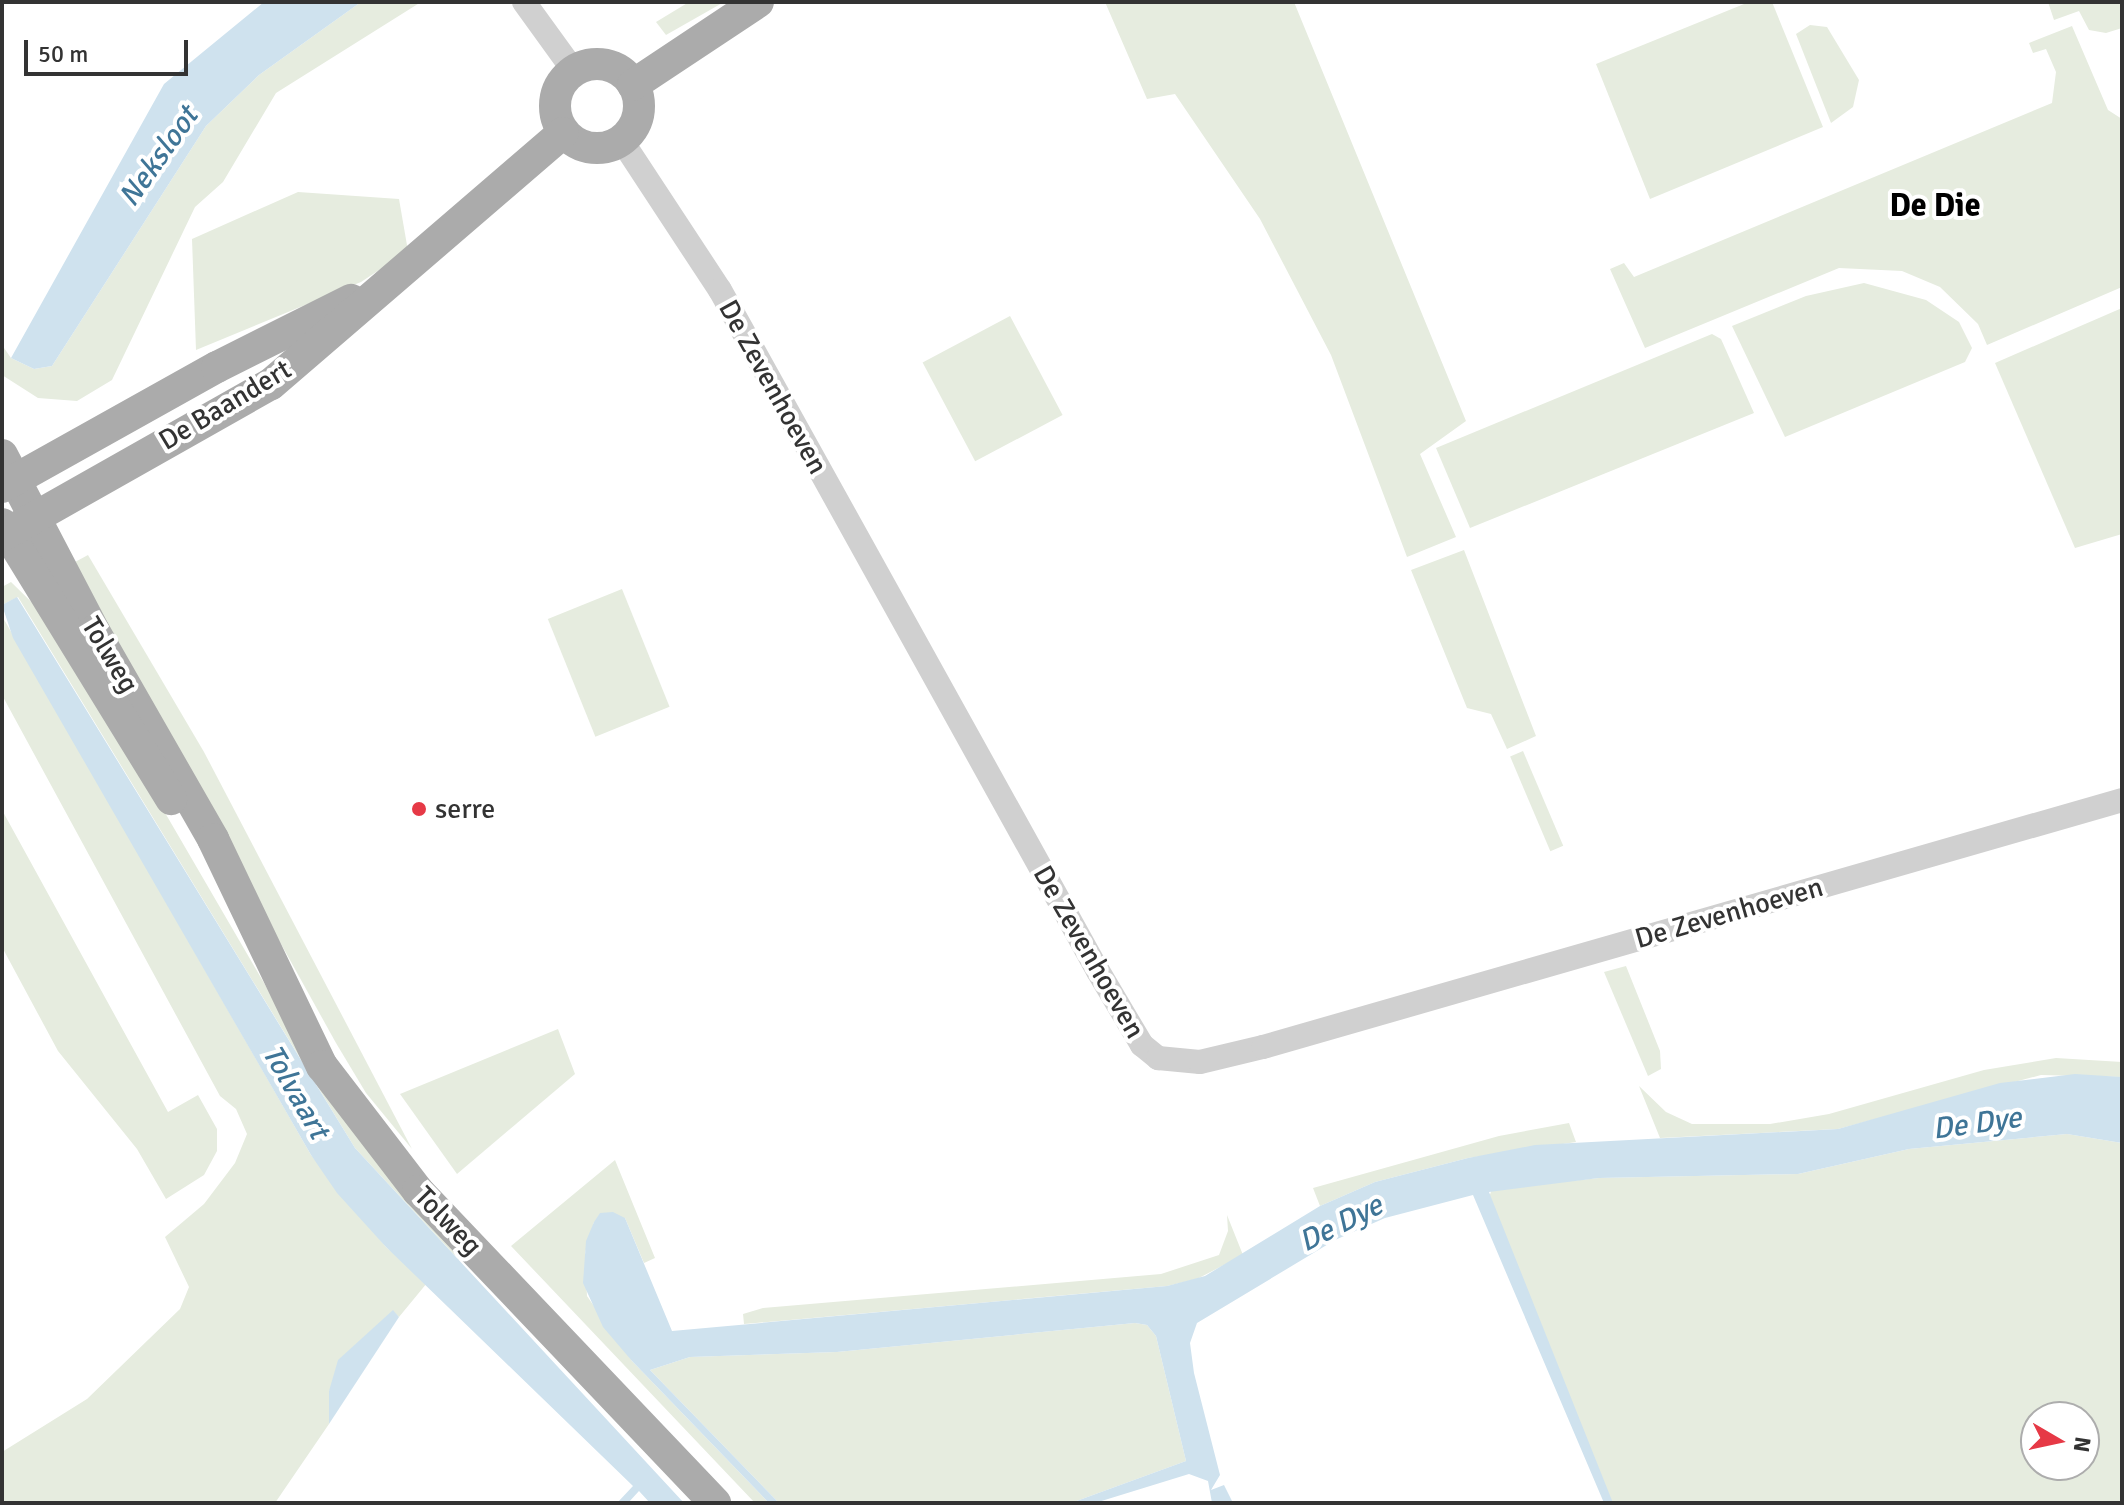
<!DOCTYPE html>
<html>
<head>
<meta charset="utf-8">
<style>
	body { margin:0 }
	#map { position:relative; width:2124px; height:1505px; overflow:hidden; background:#fff; font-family:Signika,sans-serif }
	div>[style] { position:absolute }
	.green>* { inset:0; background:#e6ecdf; transform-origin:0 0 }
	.water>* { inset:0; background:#cfe2ee }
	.minor>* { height:24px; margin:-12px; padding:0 12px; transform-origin:12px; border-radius:12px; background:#d0d0d0 }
	.major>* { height:32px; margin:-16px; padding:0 16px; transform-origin:16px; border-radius:16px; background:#ababab }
	.major>.ring { margin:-16px; padding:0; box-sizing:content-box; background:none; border:32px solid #ababab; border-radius:50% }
	.dots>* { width:22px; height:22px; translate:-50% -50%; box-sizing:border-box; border:4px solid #fff; border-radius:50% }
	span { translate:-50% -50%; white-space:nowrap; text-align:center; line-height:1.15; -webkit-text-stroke:8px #fff; paint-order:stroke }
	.street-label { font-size:28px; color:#333 }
	.poi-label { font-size:28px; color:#333 }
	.left { translate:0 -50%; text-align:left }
	.water-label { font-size:30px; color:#3f7597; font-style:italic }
	.quarter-label { font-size:32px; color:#000; font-weight:700 }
	.frame { position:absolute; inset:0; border:4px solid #333; pointer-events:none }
	.north { position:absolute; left:2020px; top:1401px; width:80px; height:80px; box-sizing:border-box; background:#fff; border:2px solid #adadad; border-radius:50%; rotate:99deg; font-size:22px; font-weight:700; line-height:32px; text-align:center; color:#333 }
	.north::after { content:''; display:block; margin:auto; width:28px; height:36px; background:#e63946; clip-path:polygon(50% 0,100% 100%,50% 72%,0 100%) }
	.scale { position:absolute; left:24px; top:40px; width:164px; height:36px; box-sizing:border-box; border:4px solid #333; border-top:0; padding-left:10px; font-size:24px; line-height:28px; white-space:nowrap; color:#333; -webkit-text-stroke:6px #fff; paint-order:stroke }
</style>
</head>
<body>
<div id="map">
	<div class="green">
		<div style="clip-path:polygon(361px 2px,421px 2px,276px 93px,223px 182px,195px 207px,112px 380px,77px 401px,38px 398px,2px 375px,2px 345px,11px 358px,34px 369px,52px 366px,206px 126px,259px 75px)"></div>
		<div style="clip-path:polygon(689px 2px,724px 2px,666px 35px,656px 22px)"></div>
		<div style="clip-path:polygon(1105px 2px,1294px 2px,1466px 421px,1420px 454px,1456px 537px,1407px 557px,1331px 355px,1260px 219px,1175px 94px,1147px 99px)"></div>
		<div style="clip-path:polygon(1749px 2px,1772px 2px,1823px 127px,1650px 199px,1596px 64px)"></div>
		<div style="clip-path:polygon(2048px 2px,2122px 2px,2122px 28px,2106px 33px,2089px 30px,2079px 11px,2054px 20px)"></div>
		<div style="clip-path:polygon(1810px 25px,1827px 27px,1859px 80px,1853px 107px,1831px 123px,1796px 34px)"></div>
		<div style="clip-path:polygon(2072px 26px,2108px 110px,2122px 119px,2122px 287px,1987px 345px,1978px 324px,1940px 287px,1902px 271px,1839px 268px,1645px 348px,1610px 269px,1624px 263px,1634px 277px,2052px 103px,2056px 72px,2046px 49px,2033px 53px,2029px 43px)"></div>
		<div style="clip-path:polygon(298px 192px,399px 199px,408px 251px,361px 282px,196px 350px,192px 239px)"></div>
		<div style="clip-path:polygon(1864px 283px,1926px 300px,1959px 322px,1972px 348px,1965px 362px,1785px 437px,1732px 326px,1806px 296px)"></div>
		<div style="clip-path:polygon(2122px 308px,2122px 534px,2075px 548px,1995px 363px)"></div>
		<div style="left:1010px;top:316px;width:112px;height:99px;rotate:62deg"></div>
		<div style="clip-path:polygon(1712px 334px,1721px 339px,1754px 413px,1470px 528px,1436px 448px)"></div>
		<div style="clip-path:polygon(1464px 550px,1536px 736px,1507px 749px,1491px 714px,1467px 708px,1411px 570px)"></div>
		<div style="clip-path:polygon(88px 555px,204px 752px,412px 1149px,366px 1093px,336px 1043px,189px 778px,75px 562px)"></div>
		<div style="clip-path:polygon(11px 582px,57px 627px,317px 1074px,463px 1250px,459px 1260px,355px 1148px,18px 597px,2px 605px,2px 587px)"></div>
		<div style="left:622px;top:589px;width:127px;height:80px;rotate:68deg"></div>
		<div style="clip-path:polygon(2px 616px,311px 1155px,386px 1247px,427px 1283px,399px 1317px,393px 1311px,329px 1391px,329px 1424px,275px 1503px,2px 1503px,2px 1452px,87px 1399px,180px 1309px,189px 1287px,165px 1237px,204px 1204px,235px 1163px,247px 1134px,236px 1109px,220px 1096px,2px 695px)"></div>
		<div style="left:1523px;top:751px;width:103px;height:14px;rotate:67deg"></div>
		<div style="clip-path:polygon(2px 810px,168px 1112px,198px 1095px,217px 1129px,217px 1151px,204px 1175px,166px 1199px,137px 1149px,58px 1051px,2px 947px)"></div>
		<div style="clip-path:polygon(1626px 966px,1660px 1051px,1661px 1069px,1648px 1076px,1604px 972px)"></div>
		<div style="clip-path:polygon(558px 1029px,575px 1074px,457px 1174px,400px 1094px)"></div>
		<div style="clip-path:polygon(2056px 1058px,2122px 1062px,2122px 1077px,2041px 1075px,1838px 1129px,1660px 1138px,1639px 1086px,1666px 1112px,1692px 1124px,1770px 1124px,1829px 1114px,1984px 1070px)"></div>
		<div style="clip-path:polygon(1569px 1123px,1576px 1142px,1468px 1158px,1375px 1182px,1320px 1206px,1313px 1188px,1499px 1136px)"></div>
		<div style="clip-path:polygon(evenodd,2067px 1134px,2122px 1143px,2122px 1503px,1610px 1503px,1488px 1200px,1492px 1189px,1599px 1178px,1798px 1174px,1909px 1149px,2067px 1134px,2036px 1417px,2084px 1417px,2084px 1465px,2036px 1465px,2036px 1417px)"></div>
		<div style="clip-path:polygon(615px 1160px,655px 1258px,644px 1263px,625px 1218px,594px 1222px,585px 1253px,587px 1296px,632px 1361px,769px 1503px,755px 1503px,511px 1246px)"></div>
		<div style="clip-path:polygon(1227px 1215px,1243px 1255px,1197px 1279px,1167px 1286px,744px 1324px,743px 1314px,763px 1308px,1161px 1274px,1219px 1255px,1228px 1231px)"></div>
		<div style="clip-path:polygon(1135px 1323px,1147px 1325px,1156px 1336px,1186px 1461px,1071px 1503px,779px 1503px,650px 1370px,690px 1357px,837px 1352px)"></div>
	</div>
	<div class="water">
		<div style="clip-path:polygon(264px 2px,361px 2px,259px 75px,206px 126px,52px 366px,34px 369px,11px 358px,164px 84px)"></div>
		<div style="clip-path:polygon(17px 597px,355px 1148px,684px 1503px,650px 1503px,639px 1491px,628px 1503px,617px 1503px,633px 1486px,386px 1247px,337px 1193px,311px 1155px,13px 638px,2px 605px)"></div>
		<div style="clip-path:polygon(2075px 1074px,2122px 1077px,2122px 1143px,2067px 1134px,1909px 1149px,1798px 1174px,1599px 1178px,1489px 1192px,1613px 1503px,1604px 1503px,1473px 1195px,1385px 1218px,1335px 1240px,1197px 1323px,1190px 1343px,1194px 1373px,1220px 1475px,1211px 1490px,1224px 1485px,1233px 1503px,1212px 1503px,1208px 1481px,1189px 1474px,1095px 1503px,1071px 1503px,1186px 1461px,1156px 1336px,1147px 1325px,1135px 1323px,837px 1352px,690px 1357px,650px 1370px,779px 1503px,769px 1503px,632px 1361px,603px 1327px,583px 1283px,586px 1241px,594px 1222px,600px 1213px,613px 1212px,625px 1218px,672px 1331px,1167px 1286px,1205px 1276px,1320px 1206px,1375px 1182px,1468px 1158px,1535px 1145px,1838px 1129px,2000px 1083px)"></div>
		<div style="clip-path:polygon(393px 1310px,399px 1317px,329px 1424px,329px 1391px,338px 1360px)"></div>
	</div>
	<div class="minor">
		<div style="left:524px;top:2px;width:85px;rotate:54.1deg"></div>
		<div style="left:622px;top:141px;width:178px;rotate:56.7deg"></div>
		<div style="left:720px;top:290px;width:779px;rotate:60.97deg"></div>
		<div style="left:1098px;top:971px;width:86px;rotate:59.3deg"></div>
		<div style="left:1142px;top:1045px;width:21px;rotate:39deg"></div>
		<div style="left:1158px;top:1058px;width:42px;rotate:5.4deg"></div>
		<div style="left:1200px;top:1062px;width:65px;rotate:-13.4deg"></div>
		<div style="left:1263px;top:1047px;width:894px;rotate:-16.04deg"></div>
	</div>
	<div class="major">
		<div class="ring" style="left:555px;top:64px;width:52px;height:52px"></div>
		<div style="left:633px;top:85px;width:150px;rotate:-33.6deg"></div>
		<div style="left:2px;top:455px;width:199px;rotate:62.4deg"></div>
		<div style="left:94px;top:631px;width:240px;rotate:60.2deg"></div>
		<div style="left:213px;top:839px;width:252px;rotate:64.4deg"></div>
		<div style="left:322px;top:1066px;width:158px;rotate:52.5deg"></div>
		<div style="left:418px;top:1191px;width:431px;rotate:46.4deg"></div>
		<div style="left:2px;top:487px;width:246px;rotate:-29.2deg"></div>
		<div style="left:217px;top:367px;width:150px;rotate:-26.6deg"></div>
		<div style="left:2px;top:524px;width:323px;rotate:58.4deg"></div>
		<div style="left:2px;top:536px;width:309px;rotate:-29.5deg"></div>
		<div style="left:271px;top:384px;width:385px;rotate:-40.7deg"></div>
	</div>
	<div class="dots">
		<div style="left:419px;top:809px;background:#e63946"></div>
	</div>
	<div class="street-label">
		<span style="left:773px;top:387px;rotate:61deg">De Zevenhoeven</span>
		<span style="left:225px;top:405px;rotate:-31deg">De Baandert</span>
		<span style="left:110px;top:655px;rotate:59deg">Tolweg</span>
		<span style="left:1729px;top:913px;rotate:-16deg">De Zevenhoeven</span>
		<span style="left:1089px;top:952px;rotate:60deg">De Zevenhoeven</span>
		<span style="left:448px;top:1221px;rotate:46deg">Tolweg</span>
	</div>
	<div class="poi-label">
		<span class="left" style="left:435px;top:809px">serre</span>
	</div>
	<div class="water-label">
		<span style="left:159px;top:157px;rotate:-55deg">Neksloot</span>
		<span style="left:295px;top:1092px;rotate:60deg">Tolvaart</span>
		<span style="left:1977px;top:1124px;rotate:-8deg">De Dye</span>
		<span style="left:1341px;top:1224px;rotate:-27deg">De Dye</span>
	</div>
	<div class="quarter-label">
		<span style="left:1935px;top:206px">De Die</span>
	</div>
	<div class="frame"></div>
	<div class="north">N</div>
	<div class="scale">50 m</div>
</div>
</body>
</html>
